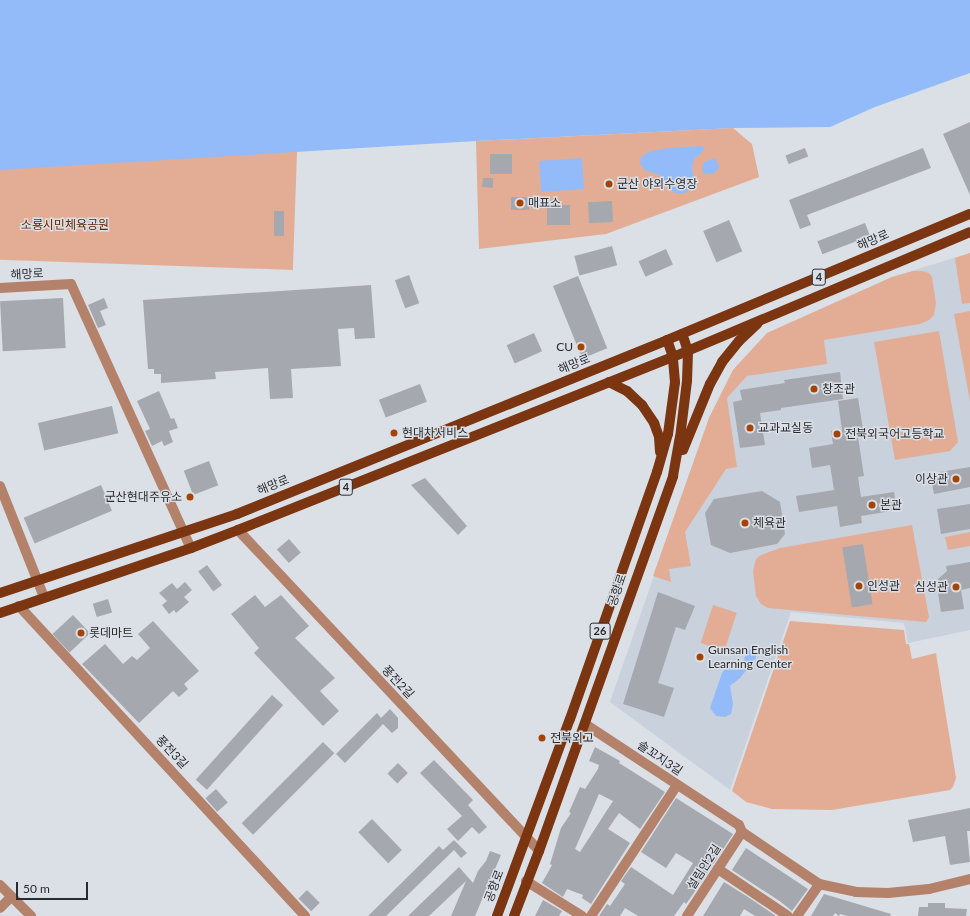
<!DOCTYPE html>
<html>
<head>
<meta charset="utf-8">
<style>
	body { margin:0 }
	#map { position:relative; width:970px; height:916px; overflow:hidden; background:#dbdfe6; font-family:Lato,"Noto Sans KR",sans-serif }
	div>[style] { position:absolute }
	.built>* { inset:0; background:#c9d1dd }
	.green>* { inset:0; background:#e3ad95; transform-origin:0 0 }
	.water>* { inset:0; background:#93bbf9; transform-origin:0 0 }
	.building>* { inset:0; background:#a5a9af; transform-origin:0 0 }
	.minor>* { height:10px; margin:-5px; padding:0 5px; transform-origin:5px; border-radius:5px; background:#b4816a }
	.major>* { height:10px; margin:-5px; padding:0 5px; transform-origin:5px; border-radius:5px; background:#7b3510 }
	.dots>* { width:11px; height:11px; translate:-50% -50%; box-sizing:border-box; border:2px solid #dbdfe6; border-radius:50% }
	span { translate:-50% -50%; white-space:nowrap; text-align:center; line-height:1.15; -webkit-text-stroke:3px #dbdfe6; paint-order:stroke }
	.shield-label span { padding:1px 3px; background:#dbdfe6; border:1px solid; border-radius:3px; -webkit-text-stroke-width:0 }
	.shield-label { font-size:11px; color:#2a2b2e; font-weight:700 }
	.poi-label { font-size:12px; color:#2a2b2e }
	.left { translate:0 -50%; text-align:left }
	.right { translate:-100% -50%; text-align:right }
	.park-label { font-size:12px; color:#632300 }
	.street-label { font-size:12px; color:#2a2b2e }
	.scale { position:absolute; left:16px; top:882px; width:72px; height:18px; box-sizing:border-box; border:2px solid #2a2b2e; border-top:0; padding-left:5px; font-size:12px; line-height:14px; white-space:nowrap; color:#2a2b2e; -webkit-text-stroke:3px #dbdfe6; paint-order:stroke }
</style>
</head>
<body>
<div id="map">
	<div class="built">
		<div style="clip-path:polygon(970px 253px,970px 630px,908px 643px,904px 623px,791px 612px,730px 790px,610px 702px,709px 418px,733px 370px,767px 333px,892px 277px)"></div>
	</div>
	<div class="green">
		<div style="clip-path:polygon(733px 128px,752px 144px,759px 177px,606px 234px,479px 249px,476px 141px)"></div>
		<div style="left:297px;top:152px;width:118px;height:298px;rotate:92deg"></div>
		<div style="clip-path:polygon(970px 253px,970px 303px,962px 304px,955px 258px)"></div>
		<div style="clip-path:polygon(913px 271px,922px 271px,929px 273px,932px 277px,936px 303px,934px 315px,929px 320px,920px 324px,824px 340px,827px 364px,747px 376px,727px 398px,737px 467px,726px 469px,685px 532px,691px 566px,669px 569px,671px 582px,653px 576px,709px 418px,733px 370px,767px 333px,892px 277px)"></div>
		<div style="clip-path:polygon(970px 311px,970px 401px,954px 314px)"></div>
		<div style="clip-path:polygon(939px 331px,958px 442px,950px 451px,895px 460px,874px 342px)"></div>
		<div style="clip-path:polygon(912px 525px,929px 617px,926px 622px,768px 608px,761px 604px,756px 596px,753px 571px,756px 559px,761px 555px,780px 548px)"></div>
		<div style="clip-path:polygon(970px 532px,970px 546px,948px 550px,945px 537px)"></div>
		<div style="left:713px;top:605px;width:25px;height:40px;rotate:18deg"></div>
		<div style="clip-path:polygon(790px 621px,904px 630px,906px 644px,909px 644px,912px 659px,936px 653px,956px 778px,953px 787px,950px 790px,832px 810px,772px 809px,746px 802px,732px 791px)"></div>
	</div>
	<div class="water">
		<div style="clip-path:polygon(0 0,970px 0,970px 73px,875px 107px,830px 127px,733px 128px,476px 141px,0 170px)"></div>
		<div style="clip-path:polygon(703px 146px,704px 151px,695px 158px,693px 162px,692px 169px,695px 181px,691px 188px,685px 193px,675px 193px,666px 187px,660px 175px,646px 171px,640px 164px,641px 157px,648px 152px,668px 148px)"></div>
		<div style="left:582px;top:158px;width:31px;height:43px;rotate:86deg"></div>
		<div style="clip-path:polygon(715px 158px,719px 166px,718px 170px,712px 174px,704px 174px,702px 171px,704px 162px)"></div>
		<div style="clip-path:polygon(753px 648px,756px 649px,756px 658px,740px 678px,730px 686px,733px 704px,731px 714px,725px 717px,716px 716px,710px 708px,722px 673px,726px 667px,739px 666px,744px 661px,746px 652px)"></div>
	</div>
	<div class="building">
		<div style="clip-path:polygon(970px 122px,970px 195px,943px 134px)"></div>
		<div style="left:805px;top:148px;width:9px;height:21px;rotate:69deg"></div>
		<div style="clip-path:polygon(923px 148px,931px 168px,807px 215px,811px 225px,800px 229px,789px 200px)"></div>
		<div style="left:490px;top:154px;width:22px;height:20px"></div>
		<div style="clip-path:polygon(483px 178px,493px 178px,493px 188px,482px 187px)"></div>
		<div style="left:511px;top:197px;width:18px;height:13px"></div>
		<div style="left:612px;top:201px;width:21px;height:24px;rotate:87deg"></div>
		<div style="left:570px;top:205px;width:20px;height:23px;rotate:90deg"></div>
		<div style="left:274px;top:211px;width:10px;height:25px"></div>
		<div style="left:729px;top:220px;width:34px;height:28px;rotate:67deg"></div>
		<div style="left:865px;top:223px;width:14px;height:51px;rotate:69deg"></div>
		<div style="left:612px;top:246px;width:20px;height:39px;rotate:75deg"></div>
		<div style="left:666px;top:249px;width:17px;height:30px;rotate:66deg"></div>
		<div style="left:409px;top:275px;width:30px;height:15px;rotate:70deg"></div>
		<div style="left:578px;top:276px;width:78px;height:27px;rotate:68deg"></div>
		<div style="clip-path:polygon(371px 285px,375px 338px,355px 339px,354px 328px,338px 329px,341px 366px,291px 369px,293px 398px,270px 399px,268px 368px,215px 372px,216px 379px,161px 383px,161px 374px,154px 374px,154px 369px,148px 369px,143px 300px)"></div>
		<div style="left:63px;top:298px;width:50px;height:63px;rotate:87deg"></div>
		<div style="clip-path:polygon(104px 298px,108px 308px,100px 311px,106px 325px,98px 328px,88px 305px)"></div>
		<div style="left:534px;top:333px;width:20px;height:30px;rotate:66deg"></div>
		<div style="clip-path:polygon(840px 372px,843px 399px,781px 408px,781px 410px,760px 413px,765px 445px,740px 448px,733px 402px,742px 400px,740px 390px,785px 383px,784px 380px)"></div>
		<div style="left:420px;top:384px;width:19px;height:44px;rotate:69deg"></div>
		<div style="clip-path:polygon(159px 391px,171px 419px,174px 418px,178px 428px,169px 431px,173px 442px,164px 446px,162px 441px,152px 446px,145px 431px,150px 429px,137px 401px)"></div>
		<div style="clip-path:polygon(858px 398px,864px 436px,858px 437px,864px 476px,858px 477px,861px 497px,894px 492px,897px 510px,861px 516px,862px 523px,840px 527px,837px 506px,799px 512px,796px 496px,834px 490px,830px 465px,812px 468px,809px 448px,833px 444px,831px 431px,842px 430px,838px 401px)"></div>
		<div style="left:112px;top:406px;width:28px;height:76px;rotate:77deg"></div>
		<div style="left:209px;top:461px;width:26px;height:27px;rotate:69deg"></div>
		<div style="clip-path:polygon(970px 467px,970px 487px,934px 494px,931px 479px,941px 478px,940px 472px)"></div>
		<div style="clip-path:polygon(425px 478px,467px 526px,458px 535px,411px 485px)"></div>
		<div style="left:101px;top:485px;width:28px;height:84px;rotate:67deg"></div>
		<div style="clip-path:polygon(762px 491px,780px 502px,785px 534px,777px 544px,730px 553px,711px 545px,705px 513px,714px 499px)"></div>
		<div style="clip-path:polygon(970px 504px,970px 529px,941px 534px,937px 509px)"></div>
		<div style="left:289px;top:539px;width:18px;height:16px;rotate:49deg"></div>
		<div style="left:863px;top:544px;width:61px;height:21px;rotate:81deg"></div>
		<div style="clip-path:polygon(970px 562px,970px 588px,961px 590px,964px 609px,941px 612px,938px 593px,943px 586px,939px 583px,938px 579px,947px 571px,946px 566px)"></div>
		<div style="left:207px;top:565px;width:25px;height:11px;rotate:53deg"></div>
		<div style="clip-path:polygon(185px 582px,192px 590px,184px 597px,189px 602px,176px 613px,174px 610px,169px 614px,162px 605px,167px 601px,159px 593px,172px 583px,177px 589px)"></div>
		<div style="clip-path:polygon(658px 592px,695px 606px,685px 630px,676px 627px,658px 683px,674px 688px,664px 717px,623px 704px)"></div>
		<div style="clip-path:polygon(255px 595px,265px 607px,281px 595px,309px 626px,295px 638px,335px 678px,320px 691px,339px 711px,323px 726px,254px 653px,259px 648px,231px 614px)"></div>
		<div style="left:108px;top:599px;width:14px;height:16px;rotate:73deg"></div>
		<div style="left:73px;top:615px;width:25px;height:28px;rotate:47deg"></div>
		<div style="clip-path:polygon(153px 621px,199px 671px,184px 684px,188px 689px,179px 697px,173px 691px,139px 723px,82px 664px,105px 644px,123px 664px,132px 656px,137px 660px,150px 648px,138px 634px)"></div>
		<div style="left:272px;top:695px;width:15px;height:114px;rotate:42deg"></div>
		<div style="clip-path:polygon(390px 709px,398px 718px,398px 728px,392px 733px,383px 724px,345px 763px,336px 754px,377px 713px,381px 718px)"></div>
		<div style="left:323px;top:742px;width:16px;height:115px;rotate:45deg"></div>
		<div style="clip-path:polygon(evenodd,595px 747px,620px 761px,619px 763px,665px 792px,640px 829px,619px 813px,608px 829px,630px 843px,591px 904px,582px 898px,583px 895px,567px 889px,563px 897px,542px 883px,552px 865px,550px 864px,561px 828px,571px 813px,569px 812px,580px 787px,585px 789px,598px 769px,599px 765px,589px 761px,595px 747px,599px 794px,613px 801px,580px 852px,575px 849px,599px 794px)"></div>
		<div style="clip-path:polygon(434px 760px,473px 800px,468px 805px,487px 827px,479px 834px,472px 827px,458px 841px,447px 829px,462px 816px,420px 773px)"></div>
		<div style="left:398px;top:763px;width:14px;height:15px;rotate:45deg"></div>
		<div style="left:216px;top:789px;width:18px;height:14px;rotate:49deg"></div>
		<div style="clip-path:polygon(676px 798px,733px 834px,701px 883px,686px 904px,684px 902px,674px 916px,638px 916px,625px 908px,620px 916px,599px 916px,607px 904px,610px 906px,625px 884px,621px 881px,631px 867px,673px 895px,693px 863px,676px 853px,666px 868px,641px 852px)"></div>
		<div style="clip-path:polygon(970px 808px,970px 831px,967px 831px,970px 862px,950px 865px,945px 836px,913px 842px,908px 820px)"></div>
		<div style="left:372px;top:819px;width:43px;height:19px;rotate:46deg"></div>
		<div style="clip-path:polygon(454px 840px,467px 853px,461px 858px,454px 850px,386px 916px,368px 916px,439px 846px,443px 850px)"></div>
		<div style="clip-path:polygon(746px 848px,808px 889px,792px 911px,781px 902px,732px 870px)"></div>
		<div style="clip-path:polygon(490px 851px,501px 855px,475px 916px,451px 916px,466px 881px,429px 916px,408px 916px,459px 867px,473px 883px,478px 871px,486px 861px)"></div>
		<div style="clip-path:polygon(724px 882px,748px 897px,776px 916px,755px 916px,744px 909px,740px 916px,703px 916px)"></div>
		<div style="left:307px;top:890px;width:18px;height:12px;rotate:45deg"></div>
		<div style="clip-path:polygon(824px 894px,891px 914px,890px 916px,848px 916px,840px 914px,839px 916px,835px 913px,833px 916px,811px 916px)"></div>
		<div style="clip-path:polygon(543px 900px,562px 911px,559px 916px,535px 916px)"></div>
		<div style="clip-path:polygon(928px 903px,945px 903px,945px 908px,967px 909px,966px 916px,918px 916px,919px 907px,928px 907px)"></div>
	</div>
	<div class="minor">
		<div style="left:0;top:288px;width:71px;rotate:-3.2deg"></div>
		<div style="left:71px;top:284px;width:290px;rotate:65.6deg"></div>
		<div style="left:0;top:486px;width:119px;rotate:68.4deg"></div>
		<div style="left:238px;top:530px;width:440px;rotate:46.8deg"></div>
		<div style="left:19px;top:606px;width:422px;rotate:47.3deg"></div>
		<div style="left:585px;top:724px;width:184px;rotate:33.3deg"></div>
		<div style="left:739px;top:825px;width:8px;rotate:67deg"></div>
		<div style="left:742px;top:832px;width:93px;rotate:34deg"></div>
		<div style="left:819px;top:884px;width:38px;rotate:12deg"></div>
		<div style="left:856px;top:892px;width:32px;rotate:2deg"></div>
		<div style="left:888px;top:893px;width:41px;rotate:-5.6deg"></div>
		<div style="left:929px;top:889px;width:42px;rotate:-13.7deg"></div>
		<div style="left:718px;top:869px;width:84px;rotate:33.9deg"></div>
		<div style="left:526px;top:881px;width:66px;rotate:32deg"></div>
		<div style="left:0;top:885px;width:44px;rotate:45deg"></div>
		<div style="left:0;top:908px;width:16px;rotate:-45deg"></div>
		<div style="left:591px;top:916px;width:157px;rotate:-56.7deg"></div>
		<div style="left:687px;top:916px;width:100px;rotate:-56.8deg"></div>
		<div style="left:797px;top:916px;width:39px;rotate:-55deg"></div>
	</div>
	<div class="major">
		<div style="left:609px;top:382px;width:20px;rotate:27deg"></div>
		<div style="left:627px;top:391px;width:21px;rotate:43deg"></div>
		<div style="left:642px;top:405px;width:22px;rotate:56deg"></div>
		<div style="left:654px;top:423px;width:15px;rotate:70deg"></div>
		<div style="left:659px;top:437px;width:15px;rotate:86deg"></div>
		<div style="left:683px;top:450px;width:71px;rotate:-67.8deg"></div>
		<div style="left:710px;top:384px;width:25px;rotate:-61deg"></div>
		<div style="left:722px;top:362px;width:27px;rotate:-51deg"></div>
		<div style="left:739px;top:341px;width:25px;rotate:-43deg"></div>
		<div style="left:0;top:593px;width:250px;rotate:-18.4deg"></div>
		<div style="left:237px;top:514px;width:464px;rotate:-22deg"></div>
		<div style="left:667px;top:340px;width:328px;rotate:-22.6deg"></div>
		<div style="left:0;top:613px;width:202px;rotate:-18.8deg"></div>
		<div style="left:191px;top:548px;width:50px;rotate:-21deg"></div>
		<div style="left:238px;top:530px;width:468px;rotate:-21.7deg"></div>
		<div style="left:673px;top:357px;width:322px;rotate:-22.8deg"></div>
		<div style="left:497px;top:916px;width:210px;rotate:-69.7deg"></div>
		<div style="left:570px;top:719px;width:262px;rotate:-70.6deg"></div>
		<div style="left:657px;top:472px;width:40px;rotate:-74deg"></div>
		<div style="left:668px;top:434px;width:52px;rotate:-82.3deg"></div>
		<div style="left:675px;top:382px;width:25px;rotate:-95deg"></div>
		<div style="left:673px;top:357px;width:18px;rotate:-109deg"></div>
		<div style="left:514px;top:916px;width:70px;rotate:-69deg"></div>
		<div style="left:539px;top:851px;width:398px;rotate:-70.3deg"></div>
		<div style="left:673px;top:476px;width:39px;rotate:-80deg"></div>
		<div style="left:680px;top:438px;width:57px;rotate:-83deg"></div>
		<div style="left:687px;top:381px;width:30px;rotate:-88deg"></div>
		<div style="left:688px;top:351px;width:18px;rotate:-109deg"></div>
	</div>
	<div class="dots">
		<div style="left:609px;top:184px;background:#a54303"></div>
		<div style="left:520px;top:203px;background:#a54303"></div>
		<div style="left:581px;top:347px;background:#a54303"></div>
		<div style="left:814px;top:389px;background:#a54303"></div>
		<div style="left:750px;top:428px;background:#a54303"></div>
		<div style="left:394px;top:433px;background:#a54303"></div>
		<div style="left:837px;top:434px;background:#a54303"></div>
		<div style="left:956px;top:479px;background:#a54303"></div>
		<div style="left:190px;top:497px;background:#a54303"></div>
		<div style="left:872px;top:505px;background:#a54303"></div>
		<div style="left:745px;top:523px;background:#a54303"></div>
		<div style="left:859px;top:586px;background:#a54303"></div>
		<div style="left:956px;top:587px;background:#a54303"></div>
		<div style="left:81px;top:633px;background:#a54303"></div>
		<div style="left:700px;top:657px;background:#a54303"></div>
		<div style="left:542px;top:738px;background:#a54303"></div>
	</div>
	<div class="shield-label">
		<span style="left:819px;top:277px">4</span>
		<span style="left:346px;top:487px">4</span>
		<span style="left:600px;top:631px">26</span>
	</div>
	<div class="poi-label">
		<span class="left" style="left:617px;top:184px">군산 야외수영장</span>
		<span class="left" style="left:528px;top:203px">매표소</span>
		<span class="right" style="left:573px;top:347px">CU</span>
		<span class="left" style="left:822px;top:389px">창조관</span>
		<span class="left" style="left:758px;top:428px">교과교실동</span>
		<span class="left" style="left:402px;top:433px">현대차서비스</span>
		<span class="left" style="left:845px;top:434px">전북외국어고등학교</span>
		<span class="right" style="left:948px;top:479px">이상관</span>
		<span class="right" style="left:182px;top:497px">군산현대주유소</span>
		<span class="left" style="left:880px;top:505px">본관</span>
		<span class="left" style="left:753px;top:523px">체육관</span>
		<span class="left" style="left:867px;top:586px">인성관</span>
		<span class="right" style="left:948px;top:587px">심성관</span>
		<span class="left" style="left:89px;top:633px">롯데마트</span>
		<span class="left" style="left:708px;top:657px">Gunsan English<br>Learning Center</span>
		<span class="left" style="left:550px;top:738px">전북외고</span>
	</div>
	<div class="park-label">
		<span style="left:65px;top:225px">소룡시민체육공원</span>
	</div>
	<div class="street-label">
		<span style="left:873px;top:240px;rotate:-23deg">해망로</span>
		<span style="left:27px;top:274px;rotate:-3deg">해망로</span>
		<span style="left:574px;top:364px;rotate:-22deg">해망로</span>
		<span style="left:273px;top:485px;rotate:-22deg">해망로</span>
		<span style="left:617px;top:590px;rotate:-71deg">공항로</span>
		<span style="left:398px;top:682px;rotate:47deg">풍전2길</span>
		<span style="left:172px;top:752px;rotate:47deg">풍전3길</span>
		<span style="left:660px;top:758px;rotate:34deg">솔꼬지3길</span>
		<span style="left:704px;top:867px;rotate:-57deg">설림안2길</span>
		<span style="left:494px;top:886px;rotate:-69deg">공항로</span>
	</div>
	<div class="scale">50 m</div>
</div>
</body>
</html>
